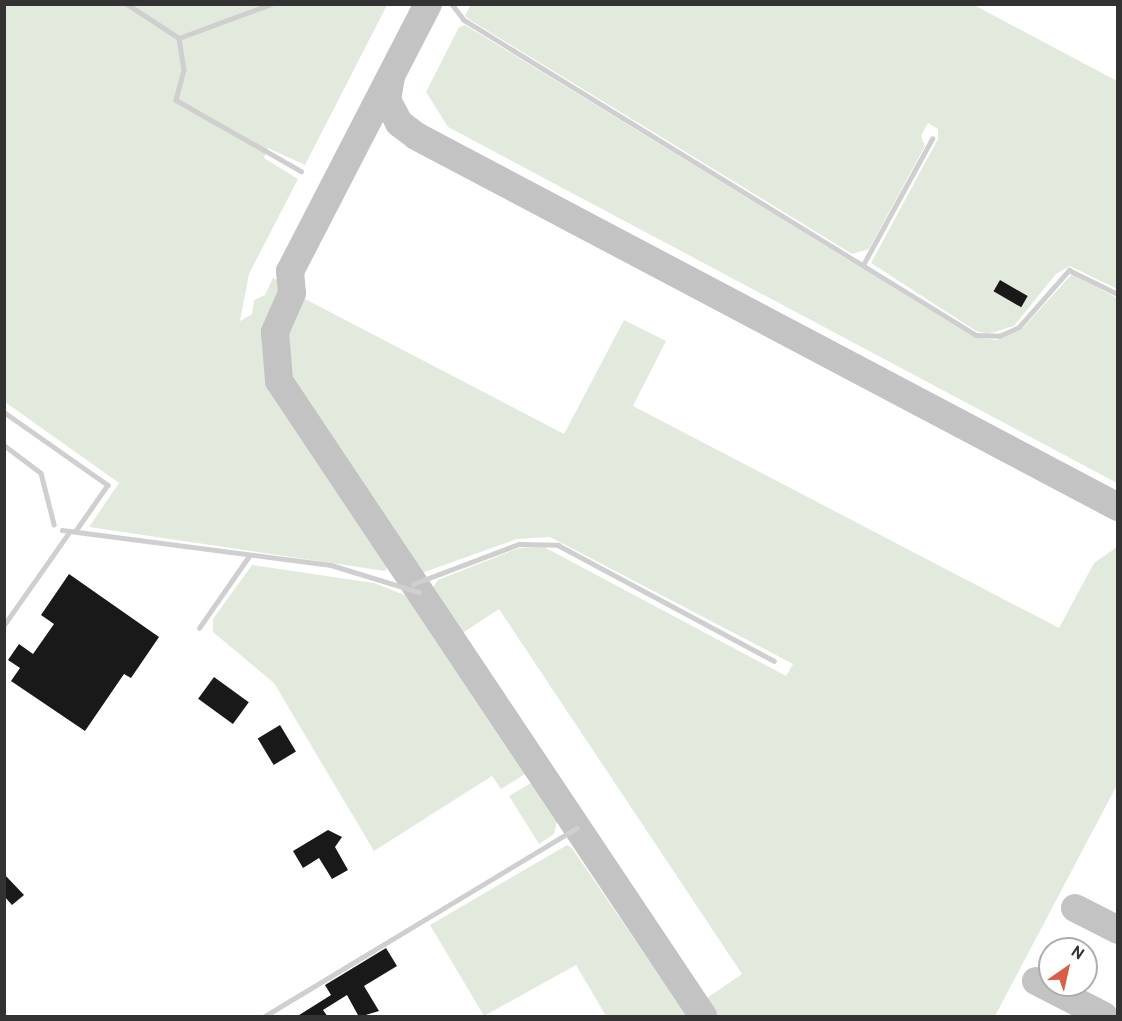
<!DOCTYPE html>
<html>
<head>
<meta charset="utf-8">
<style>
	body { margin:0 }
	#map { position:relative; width:1122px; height:1021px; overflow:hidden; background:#fff; font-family:Overpass,sans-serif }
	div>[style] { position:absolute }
	.green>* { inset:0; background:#e2eade }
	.taxiway>* { height:28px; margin:-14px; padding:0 14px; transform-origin:14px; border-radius:14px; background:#c3c3c3 }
	.building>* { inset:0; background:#191919; transform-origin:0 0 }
	.service>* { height:4.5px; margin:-2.25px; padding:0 2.25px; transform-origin:2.25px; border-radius:2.25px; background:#cfcfcf }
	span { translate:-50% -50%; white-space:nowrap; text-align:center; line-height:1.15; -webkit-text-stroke:6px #fff; paint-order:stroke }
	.frame { position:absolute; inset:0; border:6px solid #323232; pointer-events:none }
	.north { position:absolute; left:1038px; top:937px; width:60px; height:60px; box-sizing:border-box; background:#fff; border:2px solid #adadad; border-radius:50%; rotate:34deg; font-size:16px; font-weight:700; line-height:24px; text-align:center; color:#323232 }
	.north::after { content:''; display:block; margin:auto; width:21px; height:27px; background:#d85f45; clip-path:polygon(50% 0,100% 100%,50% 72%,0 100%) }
</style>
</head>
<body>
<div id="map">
	<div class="green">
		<div style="clip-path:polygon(471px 4px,974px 5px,1117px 81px,1117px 289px,1070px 266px,1056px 274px,1014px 326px,988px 334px,976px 331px,871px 263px,938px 139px,938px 129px,928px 123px,921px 136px,925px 146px,869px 249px,852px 254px,470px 20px,465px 16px)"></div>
		<div style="clip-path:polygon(5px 5px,387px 5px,305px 165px,268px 148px,264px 158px,298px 179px,249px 274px,240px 321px,252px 314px,254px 300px,265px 295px,273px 278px,284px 284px,270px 339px,276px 383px,350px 499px,346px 503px,388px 566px,385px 571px,89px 527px,119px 483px,5px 402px)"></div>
		<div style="clip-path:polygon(465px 25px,974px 337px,997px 340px,1021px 330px,1072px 274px,1117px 298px,1117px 483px,448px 127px,426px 92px,459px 27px)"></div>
		<div style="clip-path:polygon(305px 299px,564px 434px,624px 320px,666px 341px,633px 406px,1059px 628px,1094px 563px,1117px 547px,1117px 785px,995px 1016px,715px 1016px,704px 1000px,742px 974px,499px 609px,461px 634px,431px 590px,438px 580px,519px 548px,544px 547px,786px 676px,793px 664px,550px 537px,517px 539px,419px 574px,364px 490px,358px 494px,285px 381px,280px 331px,291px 306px)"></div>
		<div style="clip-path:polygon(252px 565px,374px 583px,407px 596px,525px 774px,501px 789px,492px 776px,374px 851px,274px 683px,213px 632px,213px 619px)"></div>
		<div style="clip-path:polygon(531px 783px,557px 822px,554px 834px,539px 844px,509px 796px)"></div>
		<div style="clip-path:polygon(567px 845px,572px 848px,687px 1016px,606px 1016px,576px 965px,484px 1016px,430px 925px)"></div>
	</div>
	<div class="taxiway">
		<div style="left:428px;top:4px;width:301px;rotate:117.3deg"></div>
		<div style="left:290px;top:271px;width:22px;rotate:85deg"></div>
		<div style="left:292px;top:293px;width:43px;rotate:113.6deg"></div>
		<div style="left:275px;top:332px;width:49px;rotate:85.3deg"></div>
		<div style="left:279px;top:381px;width:764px;rotate:56.27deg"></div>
		<div style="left:391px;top:77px;width:23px;rotate:100deg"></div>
		<div style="left:387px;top:100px;width:26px;rotate:62deg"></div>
		<div style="left:399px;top:123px;width:21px;rotate:37deg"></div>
		<div style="left:416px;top:136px;width:794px;rotate:27.86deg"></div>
		<div style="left:1075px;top:908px;width:48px;rotate:27.1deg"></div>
		<div style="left:1036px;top:981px;width:76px;rotate:27.2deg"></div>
	</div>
	<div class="building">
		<div style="left:1000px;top:280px;width:32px;height:13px;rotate:30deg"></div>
		<div style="clip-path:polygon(69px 574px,159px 637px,131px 678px,124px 674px,85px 731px,11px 681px,20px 668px,8px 660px,19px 644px,33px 654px,54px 624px,41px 615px)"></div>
		<div style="left:214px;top:677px;width:43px;height:27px;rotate:36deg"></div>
		<div style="left:280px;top:725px;width:31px;height:26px;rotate:59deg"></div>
		<div style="clip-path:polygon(328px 830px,342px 837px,335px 847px,348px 870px,332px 879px,319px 858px,303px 868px,293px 851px)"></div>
		<div style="clip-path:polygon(4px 874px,24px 895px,12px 905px,4px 896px)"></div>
		<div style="clip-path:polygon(386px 948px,397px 966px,364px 986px,379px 1011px,359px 1017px,347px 995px,323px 1010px,328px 1017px,296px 1017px,331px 995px,325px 985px)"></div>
	</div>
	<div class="service">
		<div style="left:127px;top:4px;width:62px;rotate:33.2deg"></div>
		<div style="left:179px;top:38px;width:32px;rotate:81deg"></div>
		<div style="left:184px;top:70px;width:31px;rotate:105deg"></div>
		<div style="left:176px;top:100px;width:144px;rotate:29.6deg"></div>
		<div style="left:452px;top:4px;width:20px;rotate:53deg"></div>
		<div style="left:464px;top:20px;width:601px;rotate:31.6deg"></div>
		<div style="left:976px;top:335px;width:23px;rotate:2deg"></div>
		<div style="left:999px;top:336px;width:22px;rotate:-24deg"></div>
		<div style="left:1019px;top:327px;width:76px;rotate:-48.7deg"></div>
		<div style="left:1069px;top:270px;width:55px;rotate:26.1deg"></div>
		<div style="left:179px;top:38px;width:98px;rotate:-20.3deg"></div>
		<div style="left:863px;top:265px;width:144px;rotate:-61.3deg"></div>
		<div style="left:4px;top:412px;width:127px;rotate:35.1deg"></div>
		<div style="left:108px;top:485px;width:56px;rotate:124.8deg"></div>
		<div style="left:4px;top:445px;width:46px;rotate:37.1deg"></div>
		<div style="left:41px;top:473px;width:53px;rotate:75.7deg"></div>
		<div style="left:62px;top:530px;width:271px;rotate:7.4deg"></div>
		<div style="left:331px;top:565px;width:92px;rotate:17.1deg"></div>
		<div style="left:413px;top:584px;width:113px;rotate:-20.7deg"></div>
		<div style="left:519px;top:544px;width:39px;rotate:1deg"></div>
		<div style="left:558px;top:545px;width:245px;rotate:28.2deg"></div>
		<div style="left:4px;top:625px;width:111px;rotate:-54.9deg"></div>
		<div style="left:199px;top:628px;width:88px;rotate:-55.2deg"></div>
		<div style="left:265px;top:1016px;width:364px;rotate:-31.1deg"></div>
	</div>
	<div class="frame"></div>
	<div class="north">N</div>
</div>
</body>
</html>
